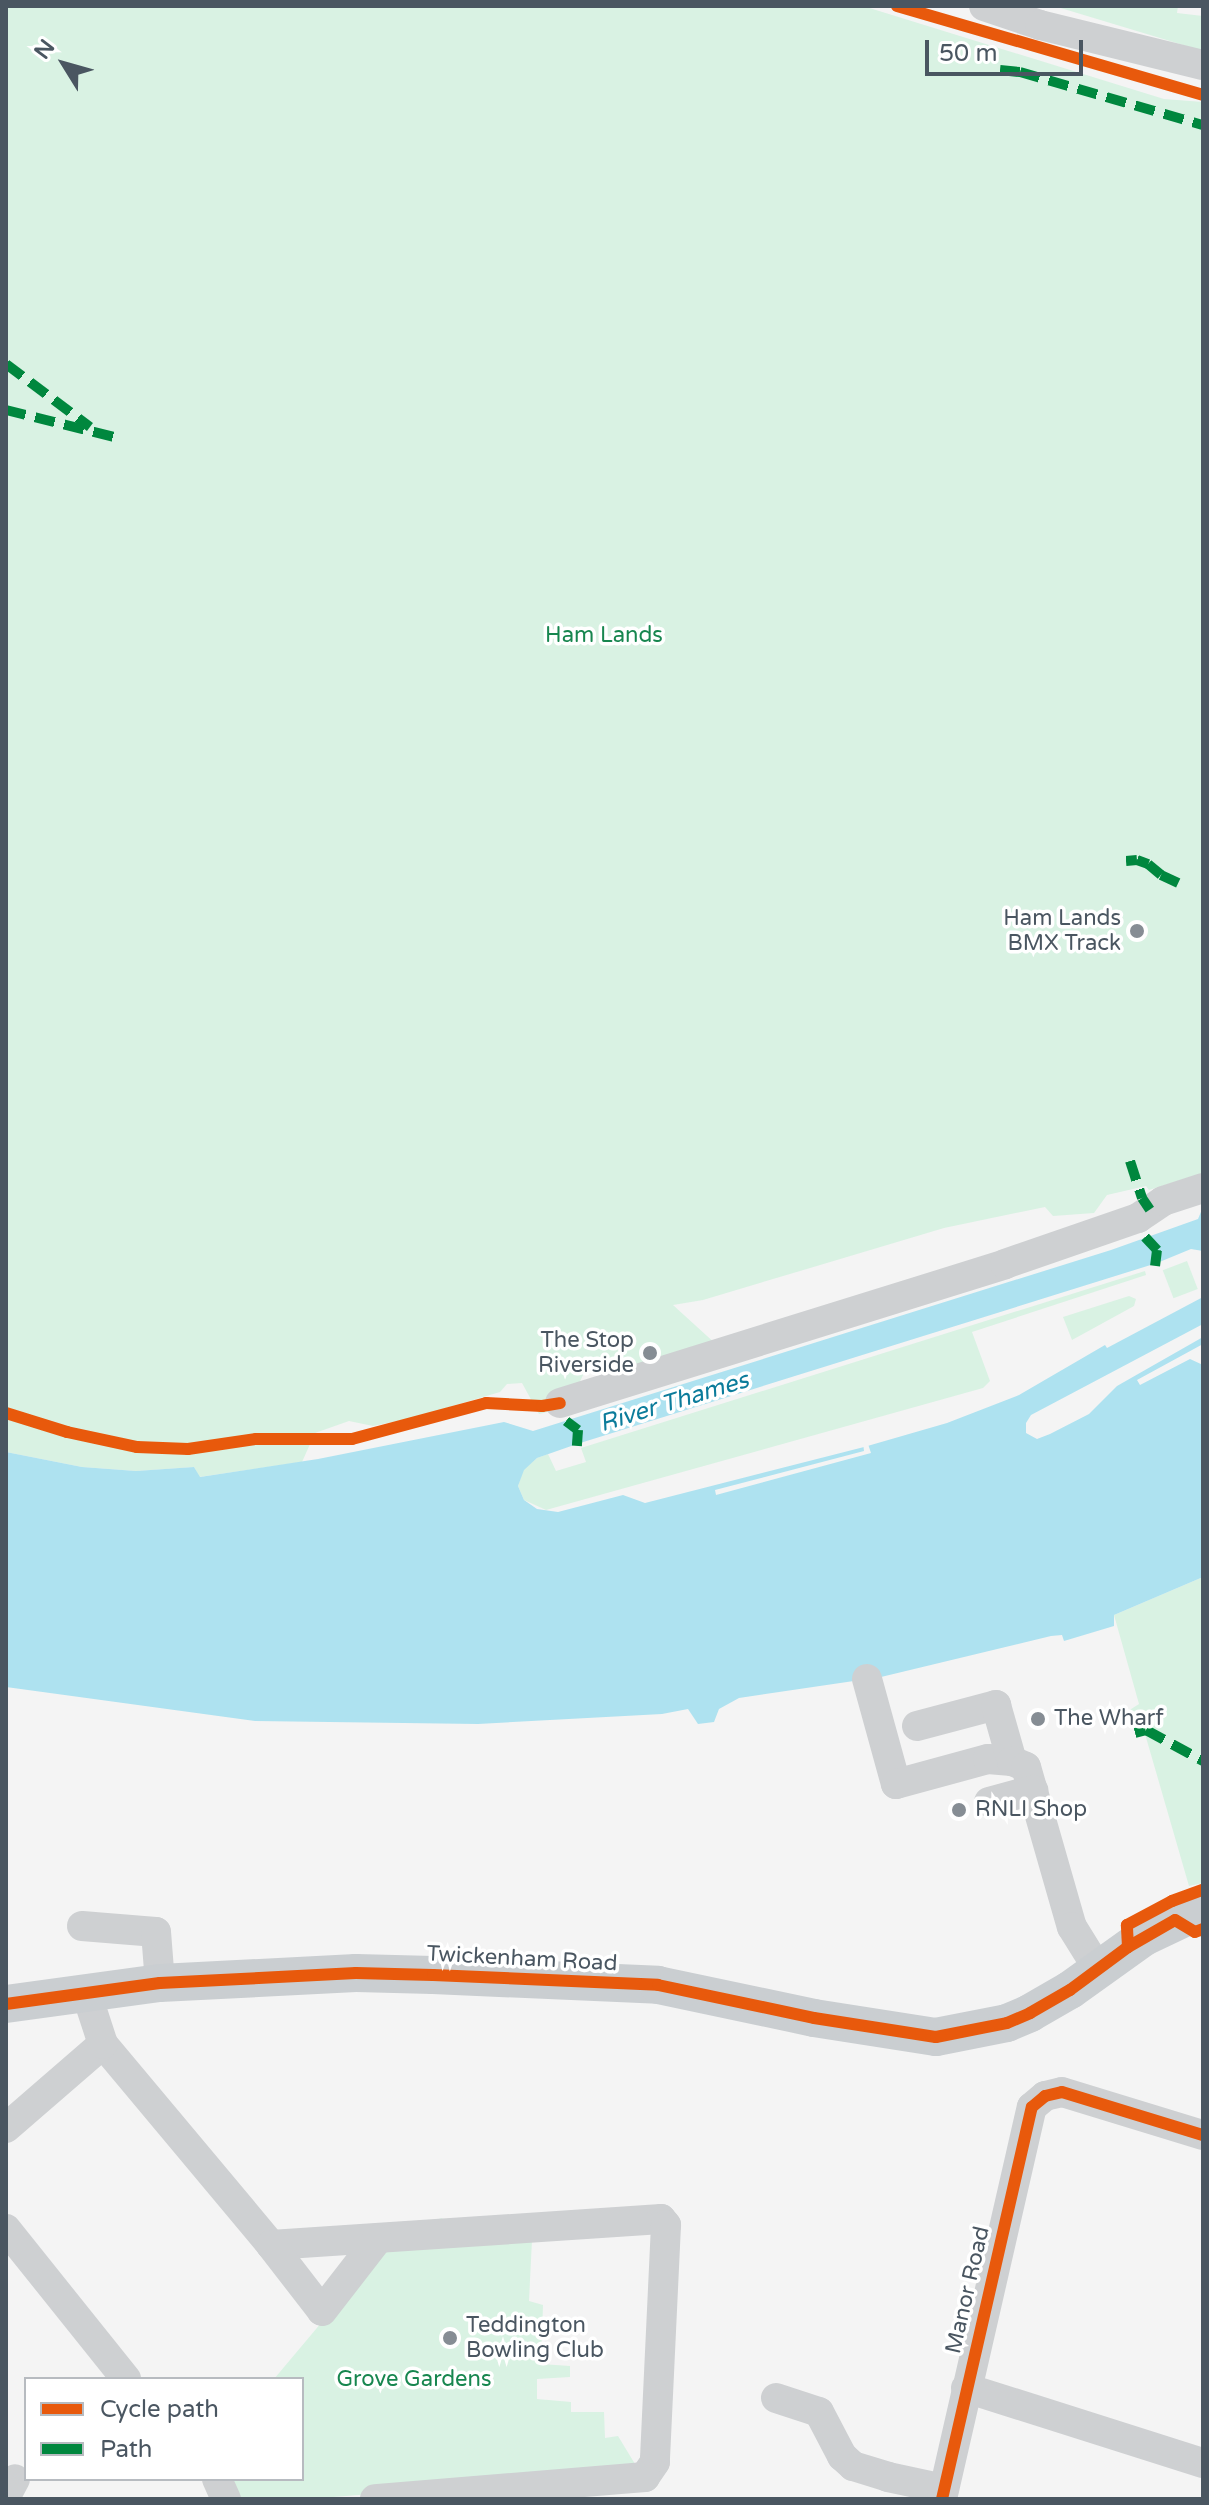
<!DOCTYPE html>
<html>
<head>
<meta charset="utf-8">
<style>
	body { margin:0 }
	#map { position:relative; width:1209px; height:2505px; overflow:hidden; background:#f4f4f4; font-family:"Varela Round",sans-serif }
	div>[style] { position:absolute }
	.green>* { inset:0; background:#d9f2e3; transform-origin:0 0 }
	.water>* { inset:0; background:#aee2f0 }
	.pier>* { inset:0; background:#f4f4f4 }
	.minor>* { height:30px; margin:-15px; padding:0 15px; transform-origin:15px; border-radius:15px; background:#ced0d2 }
	.major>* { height:38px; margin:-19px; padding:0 19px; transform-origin:19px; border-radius:19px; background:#caced1 }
	.quiet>* { height:10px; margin-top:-5px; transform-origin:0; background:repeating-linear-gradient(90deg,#00873e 0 20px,transparent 0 30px) }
	.cycleway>* { height:12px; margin:-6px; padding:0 6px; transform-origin:6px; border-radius:6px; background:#e8590c }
	.dots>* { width:22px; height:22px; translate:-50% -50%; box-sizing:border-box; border:4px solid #fff; border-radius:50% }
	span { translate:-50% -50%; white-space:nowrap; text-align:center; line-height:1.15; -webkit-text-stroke:7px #fff; paint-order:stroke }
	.park-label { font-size:22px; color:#17864f }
	.poi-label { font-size:22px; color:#4a5661 }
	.right { translate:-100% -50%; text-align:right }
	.left { translate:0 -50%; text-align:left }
	.street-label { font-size:22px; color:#4a5661 }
	.water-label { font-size:24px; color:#0c7c9b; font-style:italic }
	.frame { position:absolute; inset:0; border:8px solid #4a5661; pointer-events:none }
	.legend { position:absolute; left:24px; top:2377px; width:280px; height:104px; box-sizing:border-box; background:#fff; border:2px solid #b7bbc0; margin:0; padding:10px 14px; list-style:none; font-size:24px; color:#4a5661 }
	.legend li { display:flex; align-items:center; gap:16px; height:40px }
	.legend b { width:40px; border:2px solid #b7bbc0 }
	.north { position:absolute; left:24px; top:24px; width:80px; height:80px; -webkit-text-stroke:6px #fff; paint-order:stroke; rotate:307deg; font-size:22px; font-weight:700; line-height:32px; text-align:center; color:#4a5661 }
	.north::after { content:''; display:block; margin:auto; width:28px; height:36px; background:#4a5661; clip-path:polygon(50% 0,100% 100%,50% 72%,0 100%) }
	.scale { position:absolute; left:925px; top:40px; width:158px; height:36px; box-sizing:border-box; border:4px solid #4a5661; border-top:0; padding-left:10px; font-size:24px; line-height:28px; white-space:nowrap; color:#4a5661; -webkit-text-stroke:6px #fff; paint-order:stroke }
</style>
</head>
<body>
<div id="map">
	<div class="green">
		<div style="clip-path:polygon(6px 6px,863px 6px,1164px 99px,1203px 102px,1203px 1173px,1149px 1190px,1146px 1186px,1107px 1195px,1094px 1213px,1053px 1216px,1045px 1207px,944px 1228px,703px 1300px,673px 1305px,718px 1346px,624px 1381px,601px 1369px,584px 1373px,568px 1407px,539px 1414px,522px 1383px,507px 1384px,500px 1392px,412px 1418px,373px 1426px,349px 1421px,315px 1433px,302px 1462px,199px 1477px,194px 1467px,136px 1471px,82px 1467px,6px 1452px)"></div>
		<div style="clip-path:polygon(1054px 6px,1178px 6px,1177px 13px,1203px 16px,1203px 51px)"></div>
		<div style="left:1187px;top:1261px;width:30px;height:26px;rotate:69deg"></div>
		<div style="clip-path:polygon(1145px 1271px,1146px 1275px,972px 1332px,990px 1381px,983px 1388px,546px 1510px,524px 1500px,518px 1486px,523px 1470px,537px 1458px,548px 1454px,556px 1471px,586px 1462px,581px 1448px)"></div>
		<div style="clip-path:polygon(1129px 1296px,1136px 1299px,1134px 1306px,1072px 1340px,1063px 1317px)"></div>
		<div style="clip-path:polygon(1203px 1577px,1203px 1883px,1189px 1886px,1143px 1727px,1133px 1727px,1128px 1711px,1139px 1704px,1114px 1615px)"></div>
		<div style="clip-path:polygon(442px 2218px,449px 2228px,532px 2240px,529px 2301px,543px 2305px,541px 2364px,570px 2366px,570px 2377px,537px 2379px,537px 2399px,571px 2402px,571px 2412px,604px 2412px,605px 2438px,618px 2436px,635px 2464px,397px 2492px,308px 2499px,238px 2499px,222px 2479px,302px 2479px,302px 2379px,274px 2379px,369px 2266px,418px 2225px)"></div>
	</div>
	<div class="water">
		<div style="clip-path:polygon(1203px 1207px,1203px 1251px,1191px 1249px,1157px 1263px,577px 1444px,537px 1458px,524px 1470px,518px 1486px,524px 1500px,537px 1509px,558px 1512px,623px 1495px,645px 1503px,864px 1447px,947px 1423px,1019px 1395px,1105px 1345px,1107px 1348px,1203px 1297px,1203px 1324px,1031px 1415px,1026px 1423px,1026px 1433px,1037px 1439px,1050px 1434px,1089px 1414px,1117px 1386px,1203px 1337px,1203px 1344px,1137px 1380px,1140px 1385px,1190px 1359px,1203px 1365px,1203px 1577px,1114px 1615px,1114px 1626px,1064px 1641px,1062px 1635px,1051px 1636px,881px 1677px,739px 1698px,719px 1709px,714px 1722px,698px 1724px,688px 1709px,662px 1714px,478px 1724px,255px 1721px,6px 1687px,6px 1452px,82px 1467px,136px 1471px,194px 1467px,200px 1477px,318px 1459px,504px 1422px,533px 1431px,1111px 1250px,1198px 1219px)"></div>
	</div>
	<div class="pier">
		<div style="clip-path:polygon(867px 1441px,871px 1453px,716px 1495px,715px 1490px,864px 1451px,863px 1443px)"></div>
	</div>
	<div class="minor">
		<div style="left:984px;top:6px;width:59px;rotate:18.7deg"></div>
		<div style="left:1040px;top:25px;width:168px;rotate:13.8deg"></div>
		<div style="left:560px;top:1403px;width:466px;rotate:-17.3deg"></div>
		<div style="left:1005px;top:1264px;width:141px;rotate:-19.1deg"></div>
		<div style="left:1138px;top:1218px;width:30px;rotate:-34deg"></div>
		<div style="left:1163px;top:1201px;width:42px;rotate:-18deg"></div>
		<div style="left:867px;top:1679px;width:109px;rotate:74.6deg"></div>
		<div style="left:896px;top:1784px;width:95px;rotate:-15.2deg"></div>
		<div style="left:988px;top:1759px;width:24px;rotate:5deg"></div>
		<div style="left:917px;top:1726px;width:82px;rotate:-14.9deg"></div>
		<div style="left:996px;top:1705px;width:58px;rotate:74.1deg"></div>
		<div style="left:1012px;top:1761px;width:15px;rotate:23deg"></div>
		<div style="left:1026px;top:1767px;width:166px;rotate:74deg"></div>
		<div style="left:1072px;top:1927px;width:49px;rotate:58.2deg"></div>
		<div style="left:989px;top:1802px;width:46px;rotate:-15.3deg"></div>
		<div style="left:82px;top:1926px;width:74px;rotate:4.6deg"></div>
		<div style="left:156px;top:1932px;width:51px;rotate:85.5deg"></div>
		<div style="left:103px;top:2044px;width:262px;rotate:50.1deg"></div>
		<div style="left:271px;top:2245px;width:391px;rotate:-3.8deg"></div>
		<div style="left:661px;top:2219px;width:8px;rotate:50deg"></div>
		<div style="left:666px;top:2225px;width:237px;rotate:92.7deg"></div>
		<div style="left:655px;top:2462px;width:18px;rotate:124deg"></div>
		<div style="left:645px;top:2477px;width:271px;rotate:175.3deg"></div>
		<div style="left:6px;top:2128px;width:128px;rotate:-40.9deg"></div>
		<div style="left:103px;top:2044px;width:55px;rotate:-108.1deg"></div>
		<div style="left:6px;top:2229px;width:192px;rotate:51.3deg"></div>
		<div style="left:271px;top:2245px;width:83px;rotate:52.3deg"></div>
		<div style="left:322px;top:2311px;width:90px;rotate:-52.2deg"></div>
		<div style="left:966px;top:2388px;width:249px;rotate:17.6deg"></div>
		<div style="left:776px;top:2398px;width:45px;rotate:18deg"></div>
		<div style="left:819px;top:2412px;width:50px;rotate:62.4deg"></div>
		<div style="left:842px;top:2456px;width:15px;rotate:42deg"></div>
		<div style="left:853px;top:2466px;width:37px;rotate:17deg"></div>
		<div style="left:888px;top:2477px;width:57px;rotate:12.1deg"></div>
		<div style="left:217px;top:2479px;width:22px;rotate:66deg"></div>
		<div style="left:6px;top:2496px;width:19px;rotate:-62deg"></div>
		<div style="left:942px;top:2499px;width:402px;rotate:-77.1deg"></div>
		<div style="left:1032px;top:2107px;width:17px;rotate:-40deg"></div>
		<div style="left:1045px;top:2096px;width:17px;rotate:-13deg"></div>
		<div style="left:1062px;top:2092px;width:147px;rotate:17deg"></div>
	</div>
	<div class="major">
		<div style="left:6px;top:2004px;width:155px;rotate:-7.8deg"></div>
		<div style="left:160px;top:1983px;width:196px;rotate:-2.9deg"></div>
		<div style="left:356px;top:1973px;width:77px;rotate:1.5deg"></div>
		<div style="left:433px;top:1975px;width:225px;rotate:2.5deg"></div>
		<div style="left:658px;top:1985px;width:159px;rotate:11.9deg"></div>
		<div style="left:814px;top:2018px;width:123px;rotate:8.9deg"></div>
		<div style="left:936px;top:2037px;width:72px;rotate:-11.2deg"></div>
		<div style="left:1007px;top:2023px;width:25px;rotate:-23deg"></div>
		<div style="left:1030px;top:2013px;width:46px;rotate:-29.9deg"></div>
		<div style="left:1070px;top:1990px;width:91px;rotate:-35.6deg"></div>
		<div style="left:1144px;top:1937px;width:65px;rotate:-25.4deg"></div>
	</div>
	<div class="quiet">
		<div style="left:1000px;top:70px;width:20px;rotate:6deg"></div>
		<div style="left:1020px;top:72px;width:191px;rotate:16.2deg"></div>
		<div style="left:6px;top:364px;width:105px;rotate:36.9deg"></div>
		<div style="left:6px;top:410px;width:111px;rotate:14deg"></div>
		<div style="left:1126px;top:861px;width:11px;rotate:-5deg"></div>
		<div style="left:1137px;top:860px;width:12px;rotate:20deg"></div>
		<div style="left:1148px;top:864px;width:17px;rotate:40deg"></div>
		<div style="left:1161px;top:875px;width:19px;rotate:25deg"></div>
		<div style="left:1130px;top:1161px;width:39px;rotate:72deg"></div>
		<div style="left:1142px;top:1198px;width:14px;rotate:56deg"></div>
		<div style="left:1145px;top:1237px;width:18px;rotate:47deg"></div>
		<div style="left:1157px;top:1250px;width:16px;rotate:97deg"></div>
		<div style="left:566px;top:1421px;width:15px;rotate:37deg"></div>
		<div style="left:578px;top:1430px;width:16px;rotate:94deg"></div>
		<div style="left:1135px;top:1733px;width:11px;rotate:-15deg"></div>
		<div style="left:1146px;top:1730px;width:65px;rotate:28.5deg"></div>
	</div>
	<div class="cycleway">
		<div style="left:897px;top:6px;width:319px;rotate:16.2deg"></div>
		<div style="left:6px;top:1413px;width:64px;rotate:17.3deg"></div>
		<div style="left:67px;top:1432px;width:72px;rotate:12.1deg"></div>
		<div style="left:137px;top:1447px;width:51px;rotate:2.2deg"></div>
		<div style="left:188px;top:1449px;width:69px;rotate:-8.4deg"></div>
		<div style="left:256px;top:1439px;width:96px"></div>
		<div style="left:352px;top:1439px;width:139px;rotate:-15deg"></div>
		<div style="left:486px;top:1403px;width:56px;rotate:3.1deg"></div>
		<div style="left:542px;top:1406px;width:18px;rotate:-9deg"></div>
		<div style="left:1128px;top:1947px;width:22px;rotate:-93deg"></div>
		<div style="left:1127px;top:1925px;width:51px;rotate:-28.1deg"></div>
		<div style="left:1172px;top:1901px;width:33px;rotate:-20deg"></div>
		<div style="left:6px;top:2004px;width:155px;rotate:-7.8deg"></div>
		<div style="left:160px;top:1983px;width:196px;rotate:-2.9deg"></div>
		<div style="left:356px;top:1973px;width:77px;rotate:1.5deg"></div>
		<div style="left:433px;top:1975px;width:225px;rotate:2.5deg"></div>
		<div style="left:658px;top:1985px;width:159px;rotate:11.9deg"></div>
		<div style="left:814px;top:2018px;width:123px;rotate:8.9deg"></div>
		<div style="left:936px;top:2037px;width:72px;rotate:-11.2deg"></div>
		<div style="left:1007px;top:2023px;width:25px;rotate:-23deg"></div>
		<div style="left:1030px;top:2013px;width:46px;rotate:-29.9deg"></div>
		<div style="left:1070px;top:1990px;width:72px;rotate:-36.6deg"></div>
		<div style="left:1128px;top:1947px;width:54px;rotate:-29.9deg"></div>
		<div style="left:1175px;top:1920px;width:23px;rotate:31deg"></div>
		<div style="left:1195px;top:1932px;width:9px;rotate:-21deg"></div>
		<div style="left:942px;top:2499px;width:402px;rotate:-77.1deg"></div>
		<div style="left:1032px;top:2107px;width:17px;rotate:-40deg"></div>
		<div style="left:1045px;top:2096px;width:17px;rotate:-13deg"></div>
		<div style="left:1062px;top:2092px;width:147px;rotate:17deg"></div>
	</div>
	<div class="dots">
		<div style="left:1137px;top:931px;background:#868d94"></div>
		<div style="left:650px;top:1353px;background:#868d94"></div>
		<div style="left:1038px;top:1719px;background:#868d94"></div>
		<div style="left:959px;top:1810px;background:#868d94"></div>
		<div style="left:450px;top:2338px;background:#868d94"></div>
	</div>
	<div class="park-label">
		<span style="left:604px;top:636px">Ham Lands</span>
		<span style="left:414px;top:2380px">Grove Gardens</span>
	</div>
	<div class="poi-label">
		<span class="right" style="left:1121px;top:931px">Ham Lands<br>BMX Track</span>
		<span class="right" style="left:634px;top:1353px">The Stop<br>Riverside</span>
		<span class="left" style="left:1054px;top:1719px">The Wharf</span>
		<span class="left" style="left:975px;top:1810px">RNLI Shop</span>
		<span class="left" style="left:466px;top:2338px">Teddington<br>Bowling Club</span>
	</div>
	<div class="street-label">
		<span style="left:522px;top:1959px;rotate:3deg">Twickenham Road</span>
		<span style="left:968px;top:2290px;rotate:-77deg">Manor Road</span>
	</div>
	<div class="water-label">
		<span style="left:674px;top:1402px;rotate:-17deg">River Thames</span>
	</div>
	<div class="frame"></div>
	<ul class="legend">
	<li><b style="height:10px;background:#e8590c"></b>Cycle path</li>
	<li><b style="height:10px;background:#00873e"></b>Path</li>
	</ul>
	<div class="north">N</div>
	<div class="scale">50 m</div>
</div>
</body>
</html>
